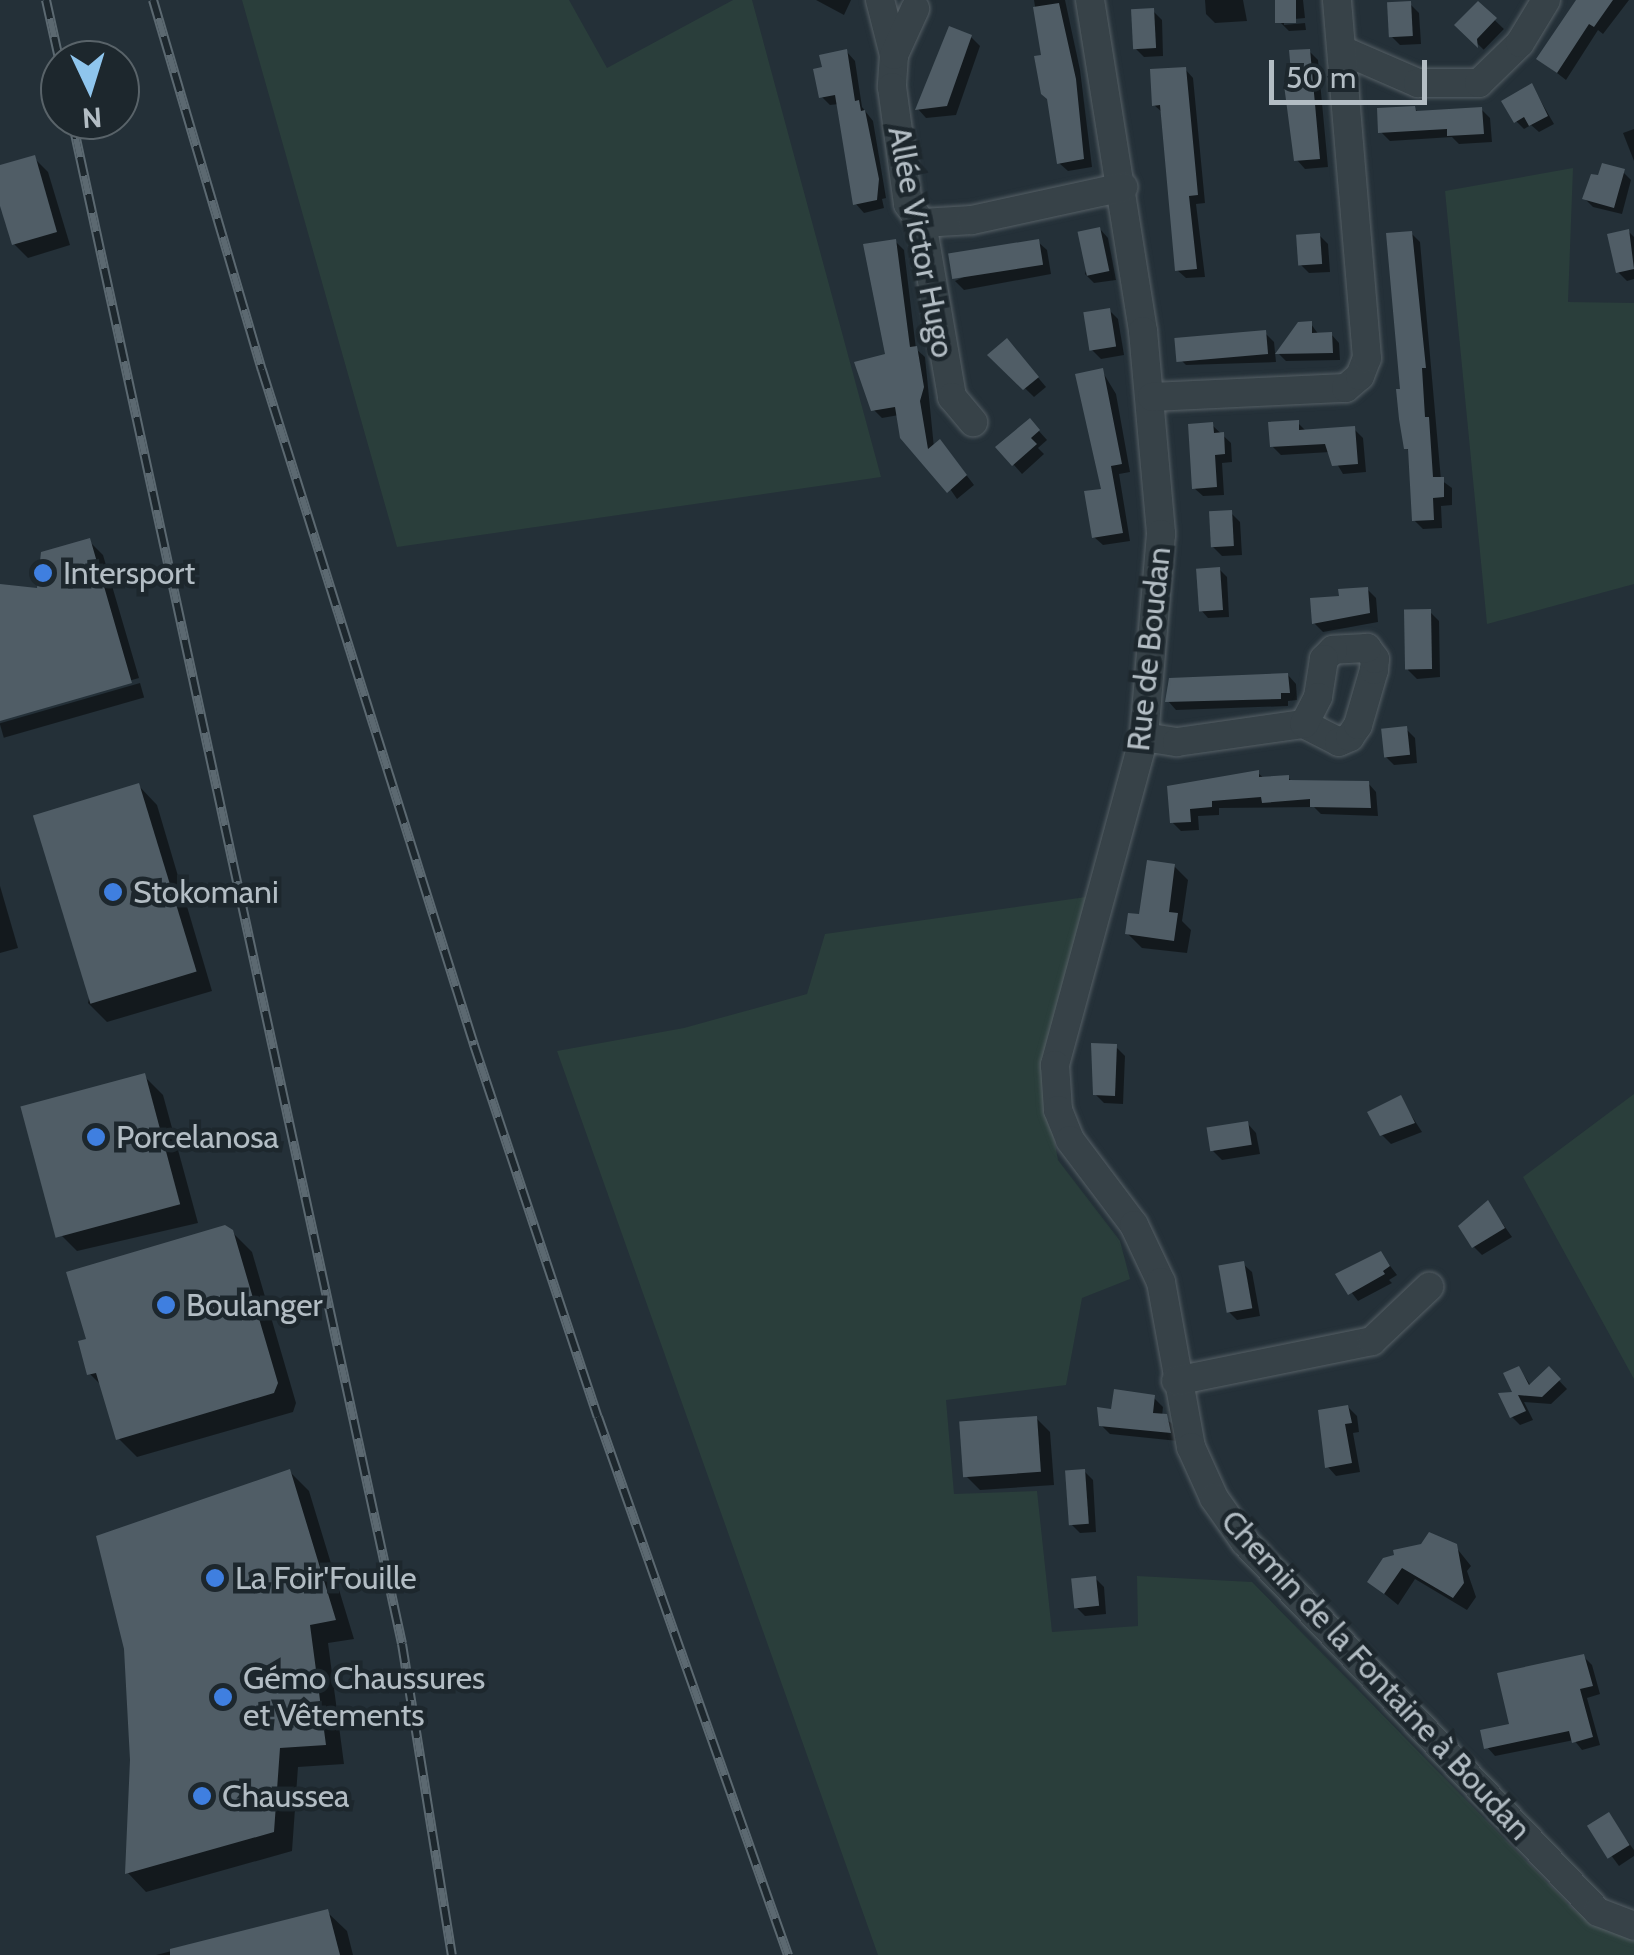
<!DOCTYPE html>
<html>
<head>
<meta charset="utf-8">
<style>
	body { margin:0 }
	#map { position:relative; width:1634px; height:1955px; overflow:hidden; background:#243038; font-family:Cabin,sans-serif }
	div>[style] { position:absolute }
	.green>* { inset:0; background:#2a3e3b }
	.shadow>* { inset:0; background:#0007; transform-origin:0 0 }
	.building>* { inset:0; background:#505d66; transform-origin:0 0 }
	.roads { filter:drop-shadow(0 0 2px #566066) drop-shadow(0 0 2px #566066) }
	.minor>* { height:28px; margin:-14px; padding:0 14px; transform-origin:14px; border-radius:14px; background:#374248 }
	.rail>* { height:10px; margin-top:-5px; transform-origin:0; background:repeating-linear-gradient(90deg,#1d272d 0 19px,#5c6971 0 38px); box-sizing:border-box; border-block:2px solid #5c6971 }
	.dots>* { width:28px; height:28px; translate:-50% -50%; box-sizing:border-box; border:5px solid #1d272d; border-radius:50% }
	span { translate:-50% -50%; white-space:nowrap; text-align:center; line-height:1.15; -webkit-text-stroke:9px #1d272d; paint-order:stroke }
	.street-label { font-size:32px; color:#b3bdc4 }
	.poi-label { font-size:32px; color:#b3bdc4 }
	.left { translate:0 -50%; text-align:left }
	.north { position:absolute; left:40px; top:40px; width:100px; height:100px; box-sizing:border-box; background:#1d272d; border:2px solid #596369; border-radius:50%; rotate:176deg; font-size:28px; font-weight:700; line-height:40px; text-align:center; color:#b3bdc4 }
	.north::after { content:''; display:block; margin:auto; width:35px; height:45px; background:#8fc5ed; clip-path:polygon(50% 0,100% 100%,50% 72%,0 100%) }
	.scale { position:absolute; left:1269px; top:60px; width:158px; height:45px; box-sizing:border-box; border:5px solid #b3bdc4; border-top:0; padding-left:12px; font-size:30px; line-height:35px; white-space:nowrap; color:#b3bdc4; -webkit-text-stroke:8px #1d272d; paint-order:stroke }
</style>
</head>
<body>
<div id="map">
	<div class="green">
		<div style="clip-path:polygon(242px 0,569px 0,607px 68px,733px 0,752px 0,881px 477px,397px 547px)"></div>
		<div style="clip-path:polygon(1573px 168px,1568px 302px,1634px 303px,1634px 584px,1487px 624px,1445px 191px)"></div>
		<div style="clip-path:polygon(1100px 895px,1043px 1080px,1058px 1160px,1120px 1241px,1130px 1279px,1082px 1298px,1066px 1385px,946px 1400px,954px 1494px,1037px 1491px,1052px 1632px,1138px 1626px,1137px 1576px,1252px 1582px,1576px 1912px,1634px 1938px,1634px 1955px,878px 1955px,557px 1051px,684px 1028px,807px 994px,825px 934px)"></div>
		<div style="clip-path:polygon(1634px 1094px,1634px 1379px,1523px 1177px)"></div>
	</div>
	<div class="shadow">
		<div style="clip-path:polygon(816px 0,851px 0,844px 15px)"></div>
		<div style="clip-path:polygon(1034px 0,1065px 0,1080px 70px,1092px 167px,1068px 171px,1059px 163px)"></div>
		<div style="clip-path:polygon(1205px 0,1243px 0,1247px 21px,1215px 23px,1206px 14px)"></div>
		<div style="clip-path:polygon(1278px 0,1303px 0,1305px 18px,1284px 20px,1284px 25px,1305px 23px,1306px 30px,1289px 31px,1280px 22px)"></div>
		<div style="clip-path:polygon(1579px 0,1629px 0,1603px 34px,1598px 30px,1566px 80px,1539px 59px)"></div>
		<div style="clip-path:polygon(1410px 4px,1419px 13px,1421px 44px,1400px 45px,1391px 36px)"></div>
		<div style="left:1478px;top:4px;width:36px;height:29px;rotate:44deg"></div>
		<div style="clip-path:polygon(1153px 11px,1162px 20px,1163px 56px,1144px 57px,1135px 48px)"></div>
		<div style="clip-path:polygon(971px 37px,980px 46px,956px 115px,926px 118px,918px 109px)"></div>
		<div style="clip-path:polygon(1309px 51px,1318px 60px,1328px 167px,1305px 169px,1297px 160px,1294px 86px)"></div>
		<div style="clip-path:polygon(847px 52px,855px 61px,862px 107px,873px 121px,886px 198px,882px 199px,884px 208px,864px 213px,856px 204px,839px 104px,830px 105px,821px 96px)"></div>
		<div style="clip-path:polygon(1185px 69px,1193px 78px,1205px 203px,1196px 204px,1205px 277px,1186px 278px,1177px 270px,1163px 113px,1154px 105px)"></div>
		<div style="clip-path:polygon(1532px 86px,1554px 124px,1539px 132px,1531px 125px,1524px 129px,1516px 121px)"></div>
		<div style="clip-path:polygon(1414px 108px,1419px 113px,1481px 109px,1490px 118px,1492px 142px,1459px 144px,1452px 137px,1390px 141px,1381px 132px)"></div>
		<div style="clip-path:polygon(1634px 129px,1634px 161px,1623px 133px)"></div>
		<div style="clip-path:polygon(34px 158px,48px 172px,70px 245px,28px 258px,14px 244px,0 197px,0 168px)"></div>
		<div style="clip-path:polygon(1623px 172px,1631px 180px,1622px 214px,1593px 207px,1585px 199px)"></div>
		<div style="clip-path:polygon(1100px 229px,1108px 238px,1116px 280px,1094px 283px,1085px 274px)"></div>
		<div style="clip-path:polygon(1629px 232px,1634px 237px,1634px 279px,1627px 281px,1618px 272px)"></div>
		<div style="clip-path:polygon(1411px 233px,1420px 242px,1441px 480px,1452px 488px,1452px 505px,1441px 506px,1442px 528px,1423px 529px,1414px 520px,1411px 452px,1406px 448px)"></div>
		<div style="clip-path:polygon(1319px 235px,1328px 244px,1330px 272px,1309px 273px,1300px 264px)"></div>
		<div style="clip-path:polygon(895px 241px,904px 250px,916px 349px,925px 357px,934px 448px,948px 451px,974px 485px,957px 499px,899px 415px,882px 418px,873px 409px,888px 356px)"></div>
		<div style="clip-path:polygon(1038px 242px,1047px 250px,1051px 274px,964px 290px,955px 281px)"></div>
		<div style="clip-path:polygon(1109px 310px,1118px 319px,1124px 355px,1101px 359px,1092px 350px)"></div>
		<div style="clip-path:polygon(1311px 324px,1319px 335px,1331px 334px,1339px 343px,1340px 360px,1286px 361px,1279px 354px)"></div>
		<div style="clip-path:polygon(1265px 333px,1274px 342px,1276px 362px,1186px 365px,1177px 356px)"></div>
		<div style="clip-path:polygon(1015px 350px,1046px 387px,1034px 397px,991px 355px)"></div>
		<div style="clip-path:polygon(1102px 371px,1116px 394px,1130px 472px,1119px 474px,1130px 541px,1103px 545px,1094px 537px,1104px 491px)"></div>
		<div style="clip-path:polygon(1298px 423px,1307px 432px,1354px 429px,1363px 438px,1366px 472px,1343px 474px,1330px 452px,1281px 455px,1272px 446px)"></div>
		<div style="clip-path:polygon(1212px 425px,1231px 443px,1232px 462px,1222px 463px,1224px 495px,1203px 496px,1194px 488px)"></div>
		<div style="clip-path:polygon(1038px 430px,1047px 440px,1038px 448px,1044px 454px,1022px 474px,998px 447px)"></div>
		<div style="clip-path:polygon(1231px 513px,1240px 522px,1242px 555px,1222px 556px,1213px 547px)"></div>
		<div style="clip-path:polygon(89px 541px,103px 555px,139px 678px,0 718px,0 586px,39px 591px)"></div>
		<div style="clip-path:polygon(1219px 569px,1227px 577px,1229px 617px,1208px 618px,1201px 610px)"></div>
		<div style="clip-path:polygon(1367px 589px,1376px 598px,1378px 622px,1323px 632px,1314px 623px,1342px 598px)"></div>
		<div style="clip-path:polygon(1430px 612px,1439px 621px,1440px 677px,1417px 679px,1408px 670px)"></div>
		<div style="clip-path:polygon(1288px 675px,1296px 684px,1297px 700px,1288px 701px,1288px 706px,1176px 710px,1168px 701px)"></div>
		<div style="left:140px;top:683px;width:15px;height:146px;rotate:74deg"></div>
		<div style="clip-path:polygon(1406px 729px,1415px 738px,1417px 763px,1394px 765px,1385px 756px)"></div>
		<div style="clip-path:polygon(1258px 773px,1265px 779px,1288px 777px,1293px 783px,1368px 783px,1376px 792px,1378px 816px,1321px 814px,1314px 807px,1219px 808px,1219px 815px,1198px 816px,1199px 830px,1181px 831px,1172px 822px,1170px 789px)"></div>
		<div style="clip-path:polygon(138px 785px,157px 805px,212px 991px,107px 1022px,88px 1003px)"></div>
		<div style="clip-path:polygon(1174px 866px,1188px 880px,1182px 921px,1191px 930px,1187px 953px,1142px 948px,1128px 934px)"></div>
		<div style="clip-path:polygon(0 886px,18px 948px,0 953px)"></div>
		<div style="clip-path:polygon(1116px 1047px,1125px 1056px,1123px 1104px,1104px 1103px,1095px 1094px)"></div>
		<div style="clip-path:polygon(144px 1076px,163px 1095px,198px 1223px,77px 1251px,58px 1232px)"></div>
		<div style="clip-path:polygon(1400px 1098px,1422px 1132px,1391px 1144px,1382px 1135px)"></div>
		<div style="clip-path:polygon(1248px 1124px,1256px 1133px,1260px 1154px,1222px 1160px,1213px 1151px)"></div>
		<div style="clip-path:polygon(1488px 1203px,1512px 1237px,1482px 1255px,1474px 1247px)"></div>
		<div style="clip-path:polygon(232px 1232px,252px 1252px,296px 1403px,293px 1412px,137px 1457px,118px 1438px,103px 1387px,90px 1374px)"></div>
		<div style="clip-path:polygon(1381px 1254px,1397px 1275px,1389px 1280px,1392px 1283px,1358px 1301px,1338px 1275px)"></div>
		<div style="clip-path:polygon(1243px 1264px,1252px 1272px,1260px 1316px,1237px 1320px,1228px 1311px)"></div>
		<div style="clip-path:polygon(1519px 1368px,1531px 1386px,1548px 1369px,1567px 1389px,1551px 1404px,1524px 1402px,1533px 1420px,1520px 1425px,1512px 1417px)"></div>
		<div style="clip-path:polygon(1154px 1398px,1163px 1407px,1162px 1416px,1175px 1426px,1178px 1441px,1110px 1434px,1101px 1425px,1113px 1411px)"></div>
		<div style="clip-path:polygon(1348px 1407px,1357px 1416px,1359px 1432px,1353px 1433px,1360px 1472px,1336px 1476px,1328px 1467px)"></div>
		<div style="clip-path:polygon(1036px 1418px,1050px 1432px,1054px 1485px,980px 1490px,966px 1476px)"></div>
		<div style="clip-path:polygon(1084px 1471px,1093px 1480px,1096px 1532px,1080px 1533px,1071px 1524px)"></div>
		<div style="clip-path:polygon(290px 1472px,309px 1491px,354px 1639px,328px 1643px,344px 1764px,298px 1767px,292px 1851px,146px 1892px,128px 1873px,132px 1760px)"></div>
		<div style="clip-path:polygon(1455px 1546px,1471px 1566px,1467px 1571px,1476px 1597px,1467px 1610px,1415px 1579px,1398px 1605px,1370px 1582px,1385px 1561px)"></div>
		<div style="clip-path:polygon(1095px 1578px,1104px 1587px,1106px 1614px,1085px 1616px,1076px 1607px)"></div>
		<div style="clip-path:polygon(1584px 1657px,1592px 1665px,1600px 1694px,1587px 1698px,1600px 1745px,1582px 1750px,1574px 1740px,1495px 1756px,1487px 1747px)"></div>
		<div style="clip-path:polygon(1608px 1815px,1634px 1850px,1634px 1856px,1619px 1866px,1590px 1827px)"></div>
		<div style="clip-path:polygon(327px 1912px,347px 1931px,353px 1955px,156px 1955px)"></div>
	</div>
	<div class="building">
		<div style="left:1275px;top:0;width:21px;height:23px"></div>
		<div style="clip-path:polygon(1576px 0,1613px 0,1594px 27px,1589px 24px,1557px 73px,1536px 59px)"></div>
		<div style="left:1411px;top:1px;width:35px;height:24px;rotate:87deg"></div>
		<div style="clip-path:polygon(1478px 1px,1497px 18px,1477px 39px,1478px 48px,1454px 25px)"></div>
		<div style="clip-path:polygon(1059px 3px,1076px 79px,1084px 159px,1057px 164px,1047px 99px,1041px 94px,1034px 56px,1041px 55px,1033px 7px)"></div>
		<div style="left:1154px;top:8px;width:40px;height:23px;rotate:87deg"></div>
		<div style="clip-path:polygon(949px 26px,972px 35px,947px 106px,915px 110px)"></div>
		<div style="clip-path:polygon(847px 49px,855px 101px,859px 100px,861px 111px,865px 110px,879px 179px,877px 200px,853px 205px,835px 95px,819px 98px,813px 69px,822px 67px,819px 55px)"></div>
		<div style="clip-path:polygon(1310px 49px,1320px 159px,1294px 161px,1284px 85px,1292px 83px,1289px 50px)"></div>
		<div style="clip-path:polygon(1186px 67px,1198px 195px,1189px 196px,1197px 269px,1175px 271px,1160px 105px,1152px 106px,1150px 69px)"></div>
		<div style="clip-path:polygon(1532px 83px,1548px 116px,1529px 126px,1524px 117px,1514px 123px,1501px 101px)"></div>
		<div style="clip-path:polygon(1415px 106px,1416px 111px,1482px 107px,1484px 134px,1447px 136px,1447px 129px,1378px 133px,1377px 108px)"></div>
		<div style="clip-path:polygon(35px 155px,57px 232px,12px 245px,0 206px,0 165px)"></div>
		<div style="clip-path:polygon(1602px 163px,1625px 169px,1614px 208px,1582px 199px,1591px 174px,1598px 175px)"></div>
		<div style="left:1100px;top:227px;width:45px;height:23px;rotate:78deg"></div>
		<div style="clip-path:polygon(1629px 229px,1634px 269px,1616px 273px,1607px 234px)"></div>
		<div style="clip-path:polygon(1412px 231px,1426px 368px,1422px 368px,1425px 417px,1429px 417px,1433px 477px,1444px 477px,1444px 497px,1433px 498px,1434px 520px,1412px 521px,1408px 449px,1404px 449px,1399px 419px,1396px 389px,1400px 389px,1386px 233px)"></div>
		<div style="left:1320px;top:233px;width:31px;height:24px;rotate:86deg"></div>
		<div style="clip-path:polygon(896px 239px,910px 347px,917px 346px,924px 387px,920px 401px,928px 449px,940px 439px,967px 475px,947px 493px,900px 438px,895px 407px,871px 411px,854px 362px,885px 354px,863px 244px)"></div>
		<div style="left:1039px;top:239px;width:26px;height:92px;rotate:81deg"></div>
		<div style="left:1110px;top:308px;width:39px;height:27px;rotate:81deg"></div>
		<div style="clip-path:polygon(1312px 321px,1312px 333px,1332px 332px,1333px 353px,1275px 354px,1298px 322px)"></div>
		<div style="left:1266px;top:330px;width:24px;height:92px;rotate:85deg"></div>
		<div style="clip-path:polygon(1007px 338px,1039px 377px,1023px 390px,987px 355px)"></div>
		<div style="clip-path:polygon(1103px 368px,1122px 464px,1111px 466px,1123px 533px,1092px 538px,1084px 491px,1101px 489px,1075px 374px)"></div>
		<div style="clip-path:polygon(1030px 418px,1040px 430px,1031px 438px,1037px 444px,1012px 466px,995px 447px)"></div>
		<div style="clip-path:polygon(1299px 420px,1299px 430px,1355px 426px,1358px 464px,1332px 466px,1325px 444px,1270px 447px,1268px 422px)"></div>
		<div style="clip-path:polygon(1213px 422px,1214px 433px,1224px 432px,1225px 454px,1215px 455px,1217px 487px,1192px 489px,1188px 424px)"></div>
		<div style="left:1232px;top:510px;width:36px;height:23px;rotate:87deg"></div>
		<div style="clip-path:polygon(90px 538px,132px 683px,0 721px,0 584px,37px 588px,41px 552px)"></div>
		<div style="left:1220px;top:567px;width:43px;height:24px;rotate:86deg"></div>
		<div style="clip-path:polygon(1368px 587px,1370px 613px,1312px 624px,1310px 598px,1339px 596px,1338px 589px)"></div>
		<div style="left:1431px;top:609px;width:60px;height:27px;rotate:89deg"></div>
		<div style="clip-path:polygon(1288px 673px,1290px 693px,1281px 693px,1281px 699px,1165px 702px,1169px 678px)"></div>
		<div style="left:1407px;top:726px;width:29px;height:26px;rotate:84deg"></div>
		<div style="clip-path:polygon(1259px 770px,1259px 777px,1289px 775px,1289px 780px,1369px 781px,1371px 808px,1310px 807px,1310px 799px,1262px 803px,1261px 797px,1212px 801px,1212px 807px,1190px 809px,1191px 822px,1170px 823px,1167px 786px)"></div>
		<div style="left:139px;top:783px;width:197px;height:111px;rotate:73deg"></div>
		<div style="clip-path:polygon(1147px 860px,1175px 864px,1169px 912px,1178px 913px,1174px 941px,1125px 934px,1128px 913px,1139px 914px)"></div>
		<div style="clip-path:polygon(1091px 1043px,1117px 1044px,1115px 1096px,1093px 1095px)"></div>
		<div style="left:145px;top:1073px;width:136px;height:129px;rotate:75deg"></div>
		<div style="clip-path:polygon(1401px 1095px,1415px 1123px,1380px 1136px,1367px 1112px)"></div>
		<div style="left:1248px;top:1121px;width:24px;height:42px;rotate:81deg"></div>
		<div style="clip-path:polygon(1488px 1200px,1505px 1228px,1472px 1248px,1458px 1226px)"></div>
		<div style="clip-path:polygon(225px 1225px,233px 1230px,278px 1383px,274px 1393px,116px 1440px,96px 1373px,87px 1375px,78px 1341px,86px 1339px,66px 1272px)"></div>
		<div style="clip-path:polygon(1381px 1251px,1390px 1266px,1383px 1271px,1385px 1274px,1348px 1295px,1335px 1274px)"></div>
		<div style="left:1244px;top:1261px;width:48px;height:26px;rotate:80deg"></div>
		<div style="clip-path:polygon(1519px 1366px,1529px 1385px,1549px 1366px,1561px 1379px,1542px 1397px,1518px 1395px,1526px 1411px,1510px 1418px,1498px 1393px,1512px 1392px,1503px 1373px)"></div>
		<div style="clip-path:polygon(1114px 1389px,1155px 1395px,1153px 1413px,1167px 1414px,1171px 1433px,1099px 1426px,1097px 1407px,1111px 1409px)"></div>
		<div style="clip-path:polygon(1348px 1405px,1352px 1423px,1345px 1424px,1352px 1463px,1325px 1468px,1318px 1410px)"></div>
		<div style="left:1037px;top:1416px;width:56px;height:78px;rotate:86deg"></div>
		<div style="clip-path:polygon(290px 1469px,336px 1620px,310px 1625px,326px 1745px,280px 1748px,274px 1832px,125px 1874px,130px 1760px,124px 1649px,96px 1536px)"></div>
		<div style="left:1085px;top:1469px;width:55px;height:20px;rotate:86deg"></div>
		<div style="clip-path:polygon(1429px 1532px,1457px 1544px,1464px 1583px,1453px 1598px,1402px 1568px,1384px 1594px,1367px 1582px,1383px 1558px,1394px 1555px,1393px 1550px,1421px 1544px)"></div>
		<div style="left:1096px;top:1576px;width:30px;height:25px;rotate:84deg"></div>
		<div style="clip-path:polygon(1584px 1654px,1593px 1686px,1580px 1689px,1593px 1737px,1572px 1743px,1569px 1731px,1484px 1749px,1480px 1730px,1509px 1724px,1497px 1673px)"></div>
		<div style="left:1609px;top:1812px;width:39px;height:26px;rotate:58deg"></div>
		<div style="clip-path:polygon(328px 1909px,340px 1955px,170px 1955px,170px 1949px)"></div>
	</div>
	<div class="roads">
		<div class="minor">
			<div style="left:880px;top:0;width:57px;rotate:75.7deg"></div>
			<div style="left:894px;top:55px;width:32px;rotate:94deg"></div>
			<div style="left:892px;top:87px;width:118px;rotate:82.2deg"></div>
			<div style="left:908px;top:204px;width:24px;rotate:54deg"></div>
			<div style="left:922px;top:223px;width:177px;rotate:80.2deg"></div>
			<div style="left:952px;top:397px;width:33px;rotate:50deg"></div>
			<div style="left:1090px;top:0;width:335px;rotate:80.9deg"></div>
			<div style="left:1143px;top:331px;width:204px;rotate:84.9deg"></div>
			<div style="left:1161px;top:534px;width:204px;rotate:94.8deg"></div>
			<div style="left:1144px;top:737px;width:340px;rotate:105.2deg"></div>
			<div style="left:1055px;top:1065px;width:45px;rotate:86.2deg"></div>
			<div style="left:1058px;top:1110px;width:32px;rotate:68deg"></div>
			<div style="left:1070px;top:1140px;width:106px;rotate:53deg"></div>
			<div style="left:1134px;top:1225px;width:63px;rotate:64.7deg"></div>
			<div style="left:1161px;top:1282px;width:168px;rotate:79.7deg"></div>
			<div style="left:1191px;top:1447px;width:56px;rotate:65.7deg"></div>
			<div style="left:1214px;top:1498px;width:54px;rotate:54.8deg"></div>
			<div style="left:1245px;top:1542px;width:511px;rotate:46.35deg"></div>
			<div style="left:1598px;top:1912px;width:39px;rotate:21deg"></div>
			<div style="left:1342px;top:50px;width:83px;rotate:23.5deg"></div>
			<div style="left:1418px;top:83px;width:61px"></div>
			<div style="left:1479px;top:83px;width:57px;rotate:-44.3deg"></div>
			<div style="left:1520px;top:43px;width:50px;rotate:-58.8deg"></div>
			<div style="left:894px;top:55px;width:51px;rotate:-65.5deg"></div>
			<div style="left:922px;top:223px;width:50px;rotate:-3.4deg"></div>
			<div style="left:972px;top:220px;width:155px;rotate:-12.3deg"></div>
			<div style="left:1152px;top:397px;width:194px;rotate:-2.7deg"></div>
			<div style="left:1346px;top:388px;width:18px;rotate:-41deg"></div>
			<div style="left:1360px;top:376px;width:19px;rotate:-69deg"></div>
			<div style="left:1367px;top:358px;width:359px;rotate:-94.8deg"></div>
			<div style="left:1144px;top:737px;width:33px;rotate:9deg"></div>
			<div style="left:1177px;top:742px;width:128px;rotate:-8.1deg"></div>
			<div style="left:1304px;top:724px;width:39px;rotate:27deg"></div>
			<div style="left:1339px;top:742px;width:12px;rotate:-24deg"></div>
			<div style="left:1350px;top:737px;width:14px;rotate:-56deg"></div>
			<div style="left:1358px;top:725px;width:57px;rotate:-73.8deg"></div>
			<div style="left:1374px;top:670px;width:11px;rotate:-85deg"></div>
			<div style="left:1375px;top:659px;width:14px;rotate:-126deg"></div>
			<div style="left:1367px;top:648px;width:34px;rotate:177deg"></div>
			<div style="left:1333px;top:650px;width:13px;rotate:135deg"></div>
			<div style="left:1324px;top:659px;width:38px;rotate:99deg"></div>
			<div style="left:1318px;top:697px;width:30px;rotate:117deg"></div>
			<div style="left:1176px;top:1381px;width:200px;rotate:-11.5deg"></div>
			<div style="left:1372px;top:1341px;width:79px;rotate:-43.5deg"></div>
		</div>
	</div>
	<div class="rail">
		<div style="left:46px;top:0;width:65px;rotate:77.5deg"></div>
		<div style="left:153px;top:0;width:386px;rotate:73.6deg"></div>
		<div style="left:262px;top:370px;width:708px;rotate:72.56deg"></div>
		<div style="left:474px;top:1045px;width:392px;rotate:71.6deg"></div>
		<div style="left:598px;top:1417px;width:571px;rotate:70.55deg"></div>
		<div style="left:72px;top:120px;width:1559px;rotate:77.78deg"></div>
		<div style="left:402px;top:1644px;width:315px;rotate:80.9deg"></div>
	</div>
	<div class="dots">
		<div style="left:43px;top:573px;background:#3f7fe0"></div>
		<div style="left:113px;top:892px;background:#3f7fe0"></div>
		<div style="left:96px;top:1137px;background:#3f7fe0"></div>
		<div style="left:166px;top:1305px;background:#3f7fe0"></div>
		<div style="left:215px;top:1578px;background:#3f7fe0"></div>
		<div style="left:223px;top:1697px;background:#3f7fe0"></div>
		<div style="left:202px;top:1796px;background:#3f7fe0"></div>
	</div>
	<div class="street-label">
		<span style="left:921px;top:242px;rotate:79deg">Allée Victor Hugo</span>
		<span style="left:1149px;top:649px;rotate:-84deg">Rue de Boudan</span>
		<span style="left:1376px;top:1675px;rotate:47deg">Chemin de la Fontaine à Boudan</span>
	</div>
	<div class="poi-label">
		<span class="left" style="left:63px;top:573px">Intersport</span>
		<span class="left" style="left:133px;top:892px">Stokomani</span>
		<span class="left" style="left:116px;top:1137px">Porcelanosa</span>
		<span class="left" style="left:186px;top:1305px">Boulanger</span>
		<span class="left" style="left:235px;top:1578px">La Foir'Fouille</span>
		<span class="left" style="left:243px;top:1697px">Gémo Chaussures<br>et Vêtements</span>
		<span class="left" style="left:222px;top:1796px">Chaussea</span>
	</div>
	<div class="north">N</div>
	<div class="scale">50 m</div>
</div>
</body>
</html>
